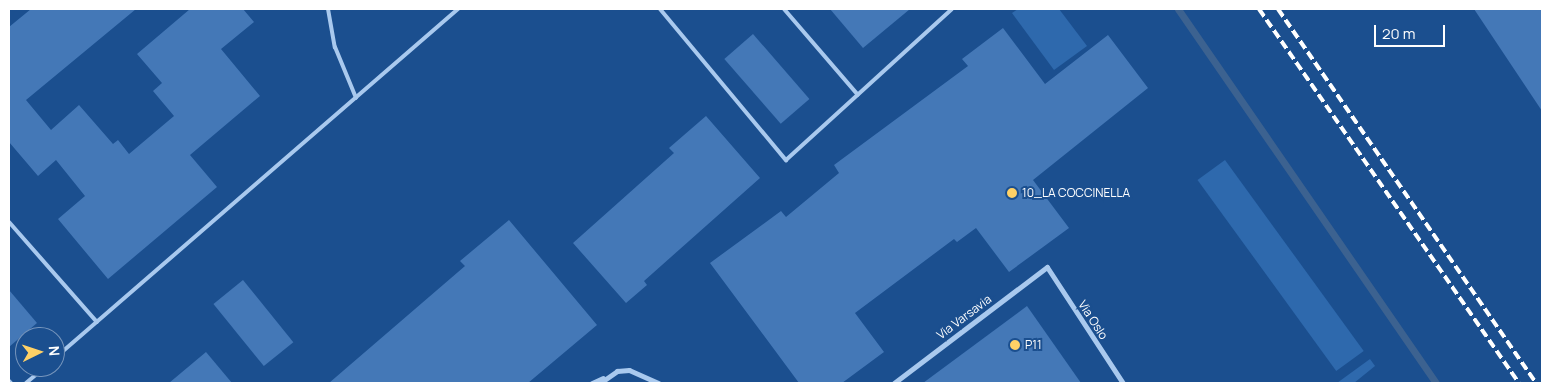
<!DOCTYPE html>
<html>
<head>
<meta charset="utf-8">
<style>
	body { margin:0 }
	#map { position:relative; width:1551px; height:392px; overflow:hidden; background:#1b4f8f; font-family:Manrope,sans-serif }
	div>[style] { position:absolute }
	.green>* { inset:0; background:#2e69ad; transform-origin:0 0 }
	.stream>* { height:7px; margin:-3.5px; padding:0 3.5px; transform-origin:3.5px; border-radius:3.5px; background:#3c6290 }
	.building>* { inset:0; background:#4478b7; transform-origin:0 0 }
	.lane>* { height:4px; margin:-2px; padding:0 2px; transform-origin:2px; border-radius:2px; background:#a9c9ee }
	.street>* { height:5px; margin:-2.5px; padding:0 2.5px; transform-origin:2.5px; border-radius:2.5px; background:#a9c9ee }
	.rail>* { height:4px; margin-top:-2px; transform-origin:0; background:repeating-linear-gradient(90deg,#fff 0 9px,transparent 0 13px) }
	.dots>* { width:14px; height:14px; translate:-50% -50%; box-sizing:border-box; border:2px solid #1b4f8f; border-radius:50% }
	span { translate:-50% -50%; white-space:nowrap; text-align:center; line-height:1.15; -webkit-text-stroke:4px #1b4f8f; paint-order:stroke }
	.poi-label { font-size:12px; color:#fff }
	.left { translate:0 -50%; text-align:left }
	.street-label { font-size:12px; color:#fff }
	.frame { position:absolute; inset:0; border:10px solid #fff; pointer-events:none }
	.north { position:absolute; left:15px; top:327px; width:50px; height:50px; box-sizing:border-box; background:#1b4f8f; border:1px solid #7695bc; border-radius:50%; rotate:86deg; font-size:14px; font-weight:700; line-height:20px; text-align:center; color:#fff }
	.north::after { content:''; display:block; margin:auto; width:18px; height:22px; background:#ffd166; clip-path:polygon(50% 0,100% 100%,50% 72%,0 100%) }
	.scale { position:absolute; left:1374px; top:25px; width:71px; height:22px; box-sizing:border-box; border:2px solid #fff; border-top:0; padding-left:6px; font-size:15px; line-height:18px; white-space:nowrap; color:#fff; -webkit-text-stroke:4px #1b4f8f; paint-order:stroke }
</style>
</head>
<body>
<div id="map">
	<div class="green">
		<div style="clip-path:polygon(1018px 9px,1059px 9px,1087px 46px,1054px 70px,1012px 13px)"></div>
		<div style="left:1225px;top:160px;width:236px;height:34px;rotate:54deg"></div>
		<div style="clip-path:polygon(1370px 359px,1375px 366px,1354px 383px,1337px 383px)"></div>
	</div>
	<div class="stream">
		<div style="left:1178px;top:9px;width:454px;rotate:55.4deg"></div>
	</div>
	<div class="building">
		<div style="clip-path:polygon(31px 9px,136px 9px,26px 100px,51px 130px,79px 105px,113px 144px,118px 140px,129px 154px,174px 116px,153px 91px,162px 83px,137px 54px,190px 9px,243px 9px,254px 22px,221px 49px,260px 96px,190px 155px,217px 187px,108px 279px,58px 219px,85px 196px,56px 160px,38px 176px,9px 142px,9px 27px)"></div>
		<div style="clip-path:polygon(830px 9px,910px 9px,863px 48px)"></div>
		<div style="clip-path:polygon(1474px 9px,1542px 9px,1542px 111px)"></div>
		<div style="clip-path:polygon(1003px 28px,1045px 84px,1108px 35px,1148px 88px,1033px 180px,1069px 228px,1009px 272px,976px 228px,957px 242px,954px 239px,855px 313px,884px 352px,842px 383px,799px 383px,710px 263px,781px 211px,786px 217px,839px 173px,834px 165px,968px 66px,962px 59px)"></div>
		<div style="left:753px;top:34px;width:86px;height:38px;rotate:49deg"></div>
		<div style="clip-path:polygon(706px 116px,760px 178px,644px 281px,647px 285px,626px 303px,573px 243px,674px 153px,669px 148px)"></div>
		<div style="clip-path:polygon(509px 220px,597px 325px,528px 383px,329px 383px,465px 266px,460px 261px)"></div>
		<div style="left:243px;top:280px;width:80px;height:38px;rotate:51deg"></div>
		<div style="clip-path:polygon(9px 290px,37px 323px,9px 347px)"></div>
		<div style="clip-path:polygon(1027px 306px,1081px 383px,923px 383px)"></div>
		<div style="clip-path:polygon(206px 352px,232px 383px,169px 383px)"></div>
	</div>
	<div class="lane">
		<div style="left:328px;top:9px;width:39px;rotate:80deg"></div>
		<div style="left:335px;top:47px;width:55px;rotate:67.6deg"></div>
		<div style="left:660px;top:9px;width:197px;rotate:50.2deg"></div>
		<div style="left:786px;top:160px;width:224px;rotate:-42.3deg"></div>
		<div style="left:784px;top:9px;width:113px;rotate:49.3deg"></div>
		<div style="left:9px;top:222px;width:133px;rotate:48.7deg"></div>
		<div style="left:55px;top:358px;width:533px;rotate:-40.89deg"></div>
		<div style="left:9px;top:381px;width:3px;rotate:45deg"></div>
		<div style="left:26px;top:383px;width:25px;rotate:-40deg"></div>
	</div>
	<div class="street">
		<div style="left:592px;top:383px;width:12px;rotate:-24deg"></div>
		<div style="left:600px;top:383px;width:21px;rotate:-35deg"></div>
		<div style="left:617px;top:371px;width:12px;rotate:-5deg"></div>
		<div style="left:629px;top:370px;width:32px;rotate:24deg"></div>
		<div style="left:894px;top:383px;width:192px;rotate:-37.2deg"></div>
		<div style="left:1047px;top:267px;width:139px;rotate:56.8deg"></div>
	</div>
	<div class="rail">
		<div style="left:1259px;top:9px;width:455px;rotate:55.2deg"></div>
		<div style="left:1278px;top:9px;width:454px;rotate:55.4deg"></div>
	</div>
	<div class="dots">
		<div style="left:1012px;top:193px;background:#ffd166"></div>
		<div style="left:1015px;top:345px;background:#ffd166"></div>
	</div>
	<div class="poi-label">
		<span class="left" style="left:1022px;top:193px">10_LA COCCINELLA</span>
		<span class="left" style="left:1025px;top:345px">P11</span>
	</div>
	<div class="street-label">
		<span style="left:964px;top:317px;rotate:-37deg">Via Varsavia</span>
		<span style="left:1093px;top:320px;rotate:57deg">Via Oslo</span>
	</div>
	<div class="frame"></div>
	<div class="north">N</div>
	<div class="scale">20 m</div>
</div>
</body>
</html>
